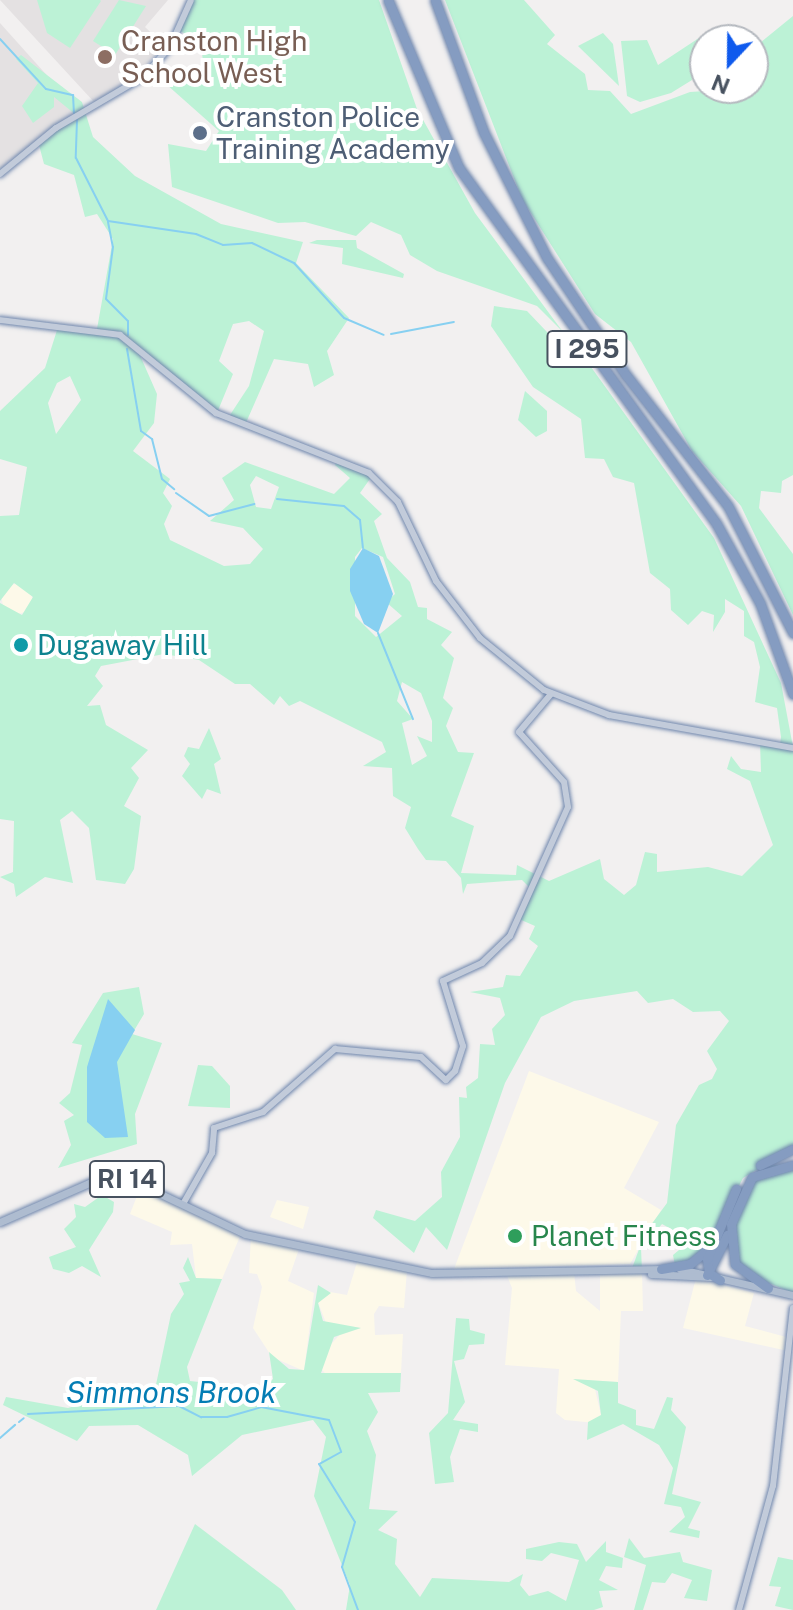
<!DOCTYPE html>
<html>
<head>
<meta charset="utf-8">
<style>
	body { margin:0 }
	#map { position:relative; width:793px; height:1610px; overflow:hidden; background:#f2f0f0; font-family:"Public Sans",sans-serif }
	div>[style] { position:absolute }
	.commercial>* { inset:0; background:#fdf9e9 }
	.round { border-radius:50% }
	.education>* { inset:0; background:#e4e1e2 }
	.green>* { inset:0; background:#bcf2d6 }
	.water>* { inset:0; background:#87d0f1 }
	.stream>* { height:2px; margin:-1px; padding:0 1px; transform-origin:1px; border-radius:1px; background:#87d0f1 }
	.roads { filter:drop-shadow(0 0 2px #7087ad) drop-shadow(0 0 2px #7087ad) }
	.secondary>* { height:6px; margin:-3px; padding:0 3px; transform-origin:3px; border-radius:3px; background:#c2cbda }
	.primary>* { height:7px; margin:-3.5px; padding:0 3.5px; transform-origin:3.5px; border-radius:3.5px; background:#aebcd0 }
	.highway>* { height:9px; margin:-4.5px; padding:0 4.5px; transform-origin:4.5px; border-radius:4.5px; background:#859cc1 }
	.dots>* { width:22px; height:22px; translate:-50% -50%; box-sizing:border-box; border:4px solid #fff; border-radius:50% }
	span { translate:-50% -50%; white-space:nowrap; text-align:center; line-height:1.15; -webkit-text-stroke:8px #fff; paint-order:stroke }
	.shield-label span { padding:2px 6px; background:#fff; border:2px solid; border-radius:6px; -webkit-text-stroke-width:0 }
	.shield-label { font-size:26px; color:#47515f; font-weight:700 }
	.education-label { font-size:28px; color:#785e54 }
	.left { translate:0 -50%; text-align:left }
	.service-label { font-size:28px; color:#4e5e75 }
	.culture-label { font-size:28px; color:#0d838f }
	.leisure-label { font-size:28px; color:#27864d }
	.water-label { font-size:30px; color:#047db4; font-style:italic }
	.north { position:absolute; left:689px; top:24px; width:80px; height:80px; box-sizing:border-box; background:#fff; border:2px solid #b5b9bf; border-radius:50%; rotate:202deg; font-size:22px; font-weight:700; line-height:32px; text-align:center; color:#47515f }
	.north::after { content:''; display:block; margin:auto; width:28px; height:36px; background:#0f5aed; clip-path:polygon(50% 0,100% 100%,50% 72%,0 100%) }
</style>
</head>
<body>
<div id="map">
	<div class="commercial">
		<div class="round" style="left:2px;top:584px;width:30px;height:30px"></div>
		<div style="clip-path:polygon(529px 1071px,659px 1122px,624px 1188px,661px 1210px,630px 1264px,454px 1269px)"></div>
		<div style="clip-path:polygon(142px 1183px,241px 1234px,222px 1279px,196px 1278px,192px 1244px,170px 1245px,172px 1232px,130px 1214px)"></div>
		<div style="clip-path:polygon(277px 1200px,309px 1207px,303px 1229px,270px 1217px)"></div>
		<div style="clip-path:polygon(251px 1236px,300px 1246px,288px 1281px,314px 1293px,304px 1371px,272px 1357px,253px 1328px,262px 1287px,257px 1274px,249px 1273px)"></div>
		<div style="clip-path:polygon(358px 1259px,407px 1270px,404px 1308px,379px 1306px,374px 1314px,375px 1335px,403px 1334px,401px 1373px,329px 1378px,319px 1366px,323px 1353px,344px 1330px,361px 1328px,326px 1323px,318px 1302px,330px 1292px,347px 1295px)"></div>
		<div style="clip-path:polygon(600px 1271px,642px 1271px,643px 1311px,621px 1311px,618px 1382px,577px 1380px,594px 1385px,601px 1415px,596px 1423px,565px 1420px,556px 1413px,559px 1369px,505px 1365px,512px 1288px,506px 1273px,574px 1272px,576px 1291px,600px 1311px)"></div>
		<div style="clip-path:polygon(696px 1278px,754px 1293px,745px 1326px,790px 1338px,788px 1351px,683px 1328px)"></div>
	</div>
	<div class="education">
		<div style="clip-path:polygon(0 0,168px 0,145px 27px,165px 46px,133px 79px,94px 102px)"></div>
		<div style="clip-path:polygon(0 23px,78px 110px,0 169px)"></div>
	</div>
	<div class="green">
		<div style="clip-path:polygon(37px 0,100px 0,101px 1px,70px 48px,47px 33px)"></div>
		<div style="clip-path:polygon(119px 0,146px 6px,115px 55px,93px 41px)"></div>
		<div style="clip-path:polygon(191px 0,379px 0,417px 109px,475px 213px,563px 332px,537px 306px,437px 271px,410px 255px,401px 235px,371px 222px,356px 236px,305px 222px,278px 223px,172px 187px,168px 144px,206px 151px,219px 131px,166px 84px,205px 75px,200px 39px,179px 31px)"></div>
		<div style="clip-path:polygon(445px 0,524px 0,555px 35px,547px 44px,585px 74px,588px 90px,610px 91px,631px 114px,690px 92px,753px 88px,760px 43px,793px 16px,793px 475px,782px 481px,781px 493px,761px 491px,759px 508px,793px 554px,793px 615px,741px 506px,692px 451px,631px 342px,595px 314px,522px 199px)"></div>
		<div style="clip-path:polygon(708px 32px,720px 40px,705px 40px,705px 80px,692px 70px,692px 80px,671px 93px,640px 102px,627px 96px,621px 41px,647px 40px,658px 65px)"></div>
		<div style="clip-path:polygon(603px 33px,613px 44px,619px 86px,578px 46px)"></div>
		<div style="clip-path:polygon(evenodd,21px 55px,82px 102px,93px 137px,135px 176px,221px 224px,303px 242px,296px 263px,349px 318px,327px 351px,334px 375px,314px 387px,308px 364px,274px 359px,245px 425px,228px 418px,249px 386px,264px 331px,249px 321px,233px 324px,219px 361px,233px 374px,217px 413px,135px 344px,157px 394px,154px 423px,133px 451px,170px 479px,163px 493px,172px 506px,164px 524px,170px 540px,224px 566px,250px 564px,263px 549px,243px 528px,210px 521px,234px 500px,222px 478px,245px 462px,334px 494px,350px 478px,335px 465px,338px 459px,372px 476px,360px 493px,382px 514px,374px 521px,387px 558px,410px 582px,418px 607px,427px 608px,427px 619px,452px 632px,441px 645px,454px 658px,443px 698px,453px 708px,446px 726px,458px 752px,474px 753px,451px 816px,474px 826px,461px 873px,516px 875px,517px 865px,549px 881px,600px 859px,604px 879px,624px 895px,636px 885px,645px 852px,657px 854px,657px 872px,708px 867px,742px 876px,773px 845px,750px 781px,727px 769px,731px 756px,741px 769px,761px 772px,760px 742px,780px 744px,781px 737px,777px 708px,755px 702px,760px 667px,754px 642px,744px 636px,744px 611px,725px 599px,725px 612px,713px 632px,714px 615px,702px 611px,688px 625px,671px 610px,670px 589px,650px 573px,634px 483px,613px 477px,604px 459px,585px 458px,581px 419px,533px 387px,491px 326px,494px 306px,527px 311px,566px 352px,591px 367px,714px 538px,781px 683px,793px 747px,793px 1148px,743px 1178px,703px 1255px,675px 1266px,673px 1255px,691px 1240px,662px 1224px,641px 1248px,642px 1271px,631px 1271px,645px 1233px,667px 1203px,676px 1125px,699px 1085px,712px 1079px,717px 1069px,707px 1051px,729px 1021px,720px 1011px,693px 1012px,673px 999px,648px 1003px,637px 991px,574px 1001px,541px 1017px,505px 1083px,447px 1250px,426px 1227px,414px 1253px,373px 1218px,376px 1210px,415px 1221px,442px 1197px,441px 1172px,460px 1137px,459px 1097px,467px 1098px,466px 1087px,478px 1078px,480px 1044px,495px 1045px,492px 1029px,505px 1015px,500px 998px,470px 992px,503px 987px,506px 975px,520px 976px,538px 946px,529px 939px,535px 926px,519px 919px,530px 888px,522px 880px,467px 884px,463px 894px,461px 878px,446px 861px,426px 860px,418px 849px,405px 828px,411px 807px,393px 796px,392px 768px,363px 766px,386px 752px,382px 742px,300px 701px,289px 706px,280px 696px,274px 705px,250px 684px,235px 684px,199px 660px,164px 654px,101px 666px,95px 676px,103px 686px,87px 706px,100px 705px,106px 725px,148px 750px,131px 768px,139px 778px,124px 806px,141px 816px,134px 869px,125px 884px,96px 880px,89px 828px,72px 811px,60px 820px,73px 883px,45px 877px,16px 897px,14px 884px,0 877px,13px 872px,14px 821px,0 819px,0 603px,22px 615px,33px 597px,14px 583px,0 601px,0 516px,19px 515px,27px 467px,0 459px,0 411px,45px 368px,58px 327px,97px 329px,113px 239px,97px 214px,85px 217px,74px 175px,44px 164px,38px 141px,76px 115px,54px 97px,54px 107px,33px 123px,22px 106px,38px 83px,16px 59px,21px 55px,70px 376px,81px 400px,56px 434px,48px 403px,57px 383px,70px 376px,21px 55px,256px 476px,279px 487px,271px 509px,256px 507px,250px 485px,256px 476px,21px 55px,362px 548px,383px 557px,395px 594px,386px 602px,402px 616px,376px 637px,355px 616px,355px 557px,362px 548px,21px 55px,402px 682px,421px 693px,432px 721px,432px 742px,417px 736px,427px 756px,412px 765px,402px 723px,413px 719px,397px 701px,402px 682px)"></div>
		<div style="clip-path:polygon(317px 240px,356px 240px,357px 248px,404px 274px,403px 278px,342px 264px,343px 248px,309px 243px)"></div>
		<div style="clip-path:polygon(525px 391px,547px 411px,547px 431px,536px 437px,518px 420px)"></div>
		<div style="clip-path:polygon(209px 728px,221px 759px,214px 764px,221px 794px,207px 789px,202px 799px,182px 776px,190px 764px,184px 756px,188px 747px,199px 749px)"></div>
		<div style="clip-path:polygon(139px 987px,144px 1014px,132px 1034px,162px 1043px,135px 1114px,137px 1144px,58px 1168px,71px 1145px,64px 1121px,74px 1115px,59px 1103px,70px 1093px,82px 1045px,72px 1043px,103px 993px)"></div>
		<div style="clip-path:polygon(198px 1065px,212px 1066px,230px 1086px,230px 1108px,188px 1106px)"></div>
		<div style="clip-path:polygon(771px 1165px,793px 1165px,793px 1293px,740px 1271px,730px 1228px,757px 1171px)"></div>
		<div style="clip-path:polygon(102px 1195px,114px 1202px,113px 1212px,89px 1250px,101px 1277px,82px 1266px,69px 1273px,53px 1269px,49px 1257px,76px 1247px,64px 1229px,76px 1217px,74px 1204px,85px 1207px)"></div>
		<div style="clip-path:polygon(188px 1257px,196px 1278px,222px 1279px,187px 1367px,190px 1381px,262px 1389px,273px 1379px,269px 1352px,289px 1369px,304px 1370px,318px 1285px,331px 1293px,318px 1303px,323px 1321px,361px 1328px,334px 1337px,321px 1373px,401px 1373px,400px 1392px,368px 1393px,378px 1412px,367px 1431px,376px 1455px,369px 1509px,398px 1511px,378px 1530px,397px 1539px,395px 1564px,420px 1597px,432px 1578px,509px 1582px,523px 1574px,520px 1585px,529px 1596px,548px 1591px,566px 1601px,579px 1560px,551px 1553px,542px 1561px,526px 1559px,526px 1549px,559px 1542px,577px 1544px,586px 1562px,606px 1541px,606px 1552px,623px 1558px,622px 1568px,606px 1566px,599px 1580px,618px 1590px,599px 1591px,603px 1607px,594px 1610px,346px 1610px,350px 1585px,314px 1496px,326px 1437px,313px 1420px,242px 1435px,192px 1476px,188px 1455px,138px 1425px,89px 1426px,77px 1441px,3px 1405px,6px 1397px,68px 1408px,121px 1392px,154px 1394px,171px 1314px,184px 1294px,179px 1283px,190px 1281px,183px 1268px)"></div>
		<div style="clip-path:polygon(456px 1318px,469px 1319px,470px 1330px,485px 1334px,484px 1344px,469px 1345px,464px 1359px,454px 1361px,465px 1402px,453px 1420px,478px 1424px,478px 1432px,460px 1429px,450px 1457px,454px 1482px,435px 1484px,429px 1433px,448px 1413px)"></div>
		<div style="clip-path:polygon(573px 1379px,618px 1382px,618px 1403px,636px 1410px,636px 1425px,654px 1429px,667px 1397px,673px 1398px,671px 1410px,686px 1427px,672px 1494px,701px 1502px,688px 1528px,700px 1531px,699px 1538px,669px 1532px,685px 1517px,681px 1507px,664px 1504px,673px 1468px,659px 1445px,623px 1424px,587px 1440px,588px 1422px,601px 1415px,598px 1391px)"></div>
		<div style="clip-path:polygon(195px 1524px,282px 1590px,296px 1610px,156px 1610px)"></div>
		<div style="clip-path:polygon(629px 1538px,644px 1558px,680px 1552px,683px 1562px,712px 1570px,707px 1601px,684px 1598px,692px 1580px,672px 1573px,665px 1583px,652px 1582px,643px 1610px,634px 1610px,646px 1565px,624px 1557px)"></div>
		<div style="clip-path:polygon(778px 1557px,793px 1560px,793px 1610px,775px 1606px,781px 1587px,769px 1586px)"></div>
	</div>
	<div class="water">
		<div style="clip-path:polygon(363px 548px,379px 556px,393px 594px,378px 633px,364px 624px,350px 591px,350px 569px)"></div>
		<div style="clip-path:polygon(108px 999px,135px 1030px,117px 1062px,128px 1137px,105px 1138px,87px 1122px,87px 1067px)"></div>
	</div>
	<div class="stream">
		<div style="left:0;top:39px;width:68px;rotate:47.4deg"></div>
		<div style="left:46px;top:89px;width:28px;rotate:13deg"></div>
		<div style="left:73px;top:95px;width:18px;rotate:87deg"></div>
		<div style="left:77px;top:120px;width:38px;rotate:92deg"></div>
		<div style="left:76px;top:158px;width:71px;rotate:63.1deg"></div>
		<div style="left:108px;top:221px;width:89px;rotate:8.4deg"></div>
		<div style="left:196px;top:234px;width:29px;rotate:22deg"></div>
		<div style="left:223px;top:245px;width:29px;rotate:-4deg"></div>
		<div style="left:252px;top:243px;width:47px;rotate:25.5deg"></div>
		<div style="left:294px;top:263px;width:74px;rotate:47.7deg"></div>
		<div style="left:344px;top:318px;width:43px;rotate:23deg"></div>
		<div style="left:108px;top:222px;width:25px;rotate:79deg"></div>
		<div style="left:113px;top:247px;width:52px;rotate:97.7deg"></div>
		<div style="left:106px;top:299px;width:31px;rotate:45deg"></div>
		<div style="left:128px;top:321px;width:14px;rotate:90deg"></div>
		<div style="left:391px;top:334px;width:64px;rotate:-10.8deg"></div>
		<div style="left:127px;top:349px;width:83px;rotate:80.3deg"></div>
		<div style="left:141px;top:431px;width:14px;rotate:36deg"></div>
		<div style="left:152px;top:439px;width:41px;rotate:76deg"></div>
		<div style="left:162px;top:479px;width:16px;rotate:40deg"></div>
		<div style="left:176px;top:493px;width:40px;rotate:34.9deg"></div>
		<div style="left:209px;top:516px;width:47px;rotate:-14.9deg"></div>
		<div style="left:277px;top:499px;width:67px;rotate:6deg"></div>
		<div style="left:344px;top:506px;width:21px;rotate:41deg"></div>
		<div style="left:360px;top:520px;width:28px;rotate:84deg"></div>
		<div style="left:378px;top:633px;width:93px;rotate:67.9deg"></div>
		<div style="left:28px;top:1414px;width:151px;rotate:-3deg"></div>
		<div style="left:179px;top:1406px;width:25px;rotate:27deg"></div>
		<div style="left:201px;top:1417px;width:26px"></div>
		<div style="left:227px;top:1417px;width:35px;rotate:-16deg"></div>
		<div style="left:261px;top:1407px;width:69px;rotate:10.8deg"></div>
		<div style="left:329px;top:1420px;width:34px;rotate:69deg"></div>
		<div style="left:341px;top:1452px;width:25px;rotate:151deg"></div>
		<div style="left:319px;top:1464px;width:68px;rotate:58.2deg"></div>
		<div style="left:355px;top:1522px;width:47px;rotate:106.1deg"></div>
		<div style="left:342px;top:1567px;width:46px;rotate:69.6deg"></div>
		<div style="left:19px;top:1422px;width:6px;rotate:-39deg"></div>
		<div style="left:0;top:1438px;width:20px;rotate:-41deg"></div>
	</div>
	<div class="roads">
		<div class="secondary">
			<div style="left:0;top:174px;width:72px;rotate:-39.4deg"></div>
			<div style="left:56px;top:128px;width:101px;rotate:-30.4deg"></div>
			<div style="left:143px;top:77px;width:40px;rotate:-48deg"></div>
			<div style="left:170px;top:47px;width:51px;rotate:-65.9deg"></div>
			<div style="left:0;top:320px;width:121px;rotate:7.1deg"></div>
			<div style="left:120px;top:335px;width:124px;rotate:39.1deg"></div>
			<div style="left:216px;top:413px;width:164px;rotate:21.4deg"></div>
			<div style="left:369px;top:473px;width:41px;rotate:45deg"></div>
			<div style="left:398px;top:502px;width:88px;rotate:64.3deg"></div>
			<div style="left:436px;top:581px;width:72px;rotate:52.3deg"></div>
			<div style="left:480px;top:638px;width:82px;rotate:39.1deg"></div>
			<div style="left:544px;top:690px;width:70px;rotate:21deg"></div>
			<div style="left:609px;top:715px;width:187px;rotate:10.2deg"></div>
			<div style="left:183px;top:1204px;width:59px;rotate:-60.4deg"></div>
			<div style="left:212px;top:1153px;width:25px;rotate:-85deg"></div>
			<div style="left:214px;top:1128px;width:52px;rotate:-18.1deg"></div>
			<div style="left:263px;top:1112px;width:96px;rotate:-41.2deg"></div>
			<div style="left:335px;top:1049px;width:86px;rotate:5.3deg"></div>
			<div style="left:421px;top:1057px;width:34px;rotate:43deg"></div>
			<div style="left:446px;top:1080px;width:13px;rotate:-45deg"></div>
			<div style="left:455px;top:1071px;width:26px;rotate:-72deg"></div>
			<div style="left:463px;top:1046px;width:68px;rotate:-107.1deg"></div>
			<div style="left:443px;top:981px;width:43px;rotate:-24.8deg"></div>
			<div style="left:482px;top:963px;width:39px;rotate:-44deg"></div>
			<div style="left:510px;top:936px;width:141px;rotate:-65.8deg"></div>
			<div style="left:568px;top:807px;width:25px;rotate:-99deg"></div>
			<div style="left:564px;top:782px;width:67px;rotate:-132deg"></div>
			<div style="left:519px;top:732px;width:50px;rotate:-49.9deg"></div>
			<div style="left:739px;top:1610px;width:129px;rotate:-74.7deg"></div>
			<div style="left:773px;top:1486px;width:179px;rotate:-83.6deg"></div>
		</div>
		<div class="primary">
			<div style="left:0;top:1222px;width:99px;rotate:-23.7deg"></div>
			<div style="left:91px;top:1182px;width:38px;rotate:-5deg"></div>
			<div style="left:129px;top:1179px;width:128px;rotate:25.4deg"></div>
			<div style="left:245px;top:1234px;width:191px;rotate:11.8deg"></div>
			<div style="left:432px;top:1273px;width:232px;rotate:-1deg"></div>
			<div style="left:680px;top:1269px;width:116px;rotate:13deg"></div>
			<div style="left:651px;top:1274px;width:59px;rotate:2.9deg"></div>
		</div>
		<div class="highway">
			<div style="left:388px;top:0;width:182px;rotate:67.1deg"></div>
			<div style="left:459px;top:168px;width:438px;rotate:54.1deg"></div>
			<div style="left:716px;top:523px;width:91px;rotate:61.2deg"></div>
			<div style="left:760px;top:603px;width:97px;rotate:70.1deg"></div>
			<div style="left:435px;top:0;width:142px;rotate:69.8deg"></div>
			<div style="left:484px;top:133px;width:140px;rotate:63.3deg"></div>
			<div style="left:547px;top:258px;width:141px;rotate:56deg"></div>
			<div style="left:626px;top:375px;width:166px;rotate:52.1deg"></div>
			<div style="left:728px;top:506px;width:143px;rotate:62.9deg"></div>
			<div style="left:760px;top:1165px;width:37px;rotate:-26deg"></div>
			<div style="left:661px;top:1269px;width:29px;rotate:-10deg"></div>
			<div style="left:690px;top:1264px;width:25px;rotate:-40deg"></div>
			<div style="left:707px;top:1275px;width:45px;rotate:-63.4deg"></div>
			<div style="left:720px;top:1280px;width:13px;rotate:-148deg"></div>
			<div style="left:709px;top:1273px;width:14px;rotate:-98deg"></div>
			<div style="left:707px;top:1259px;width:76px;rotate:-67.5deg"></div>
			<div style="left:768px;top:1288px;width:41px;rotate:-144deg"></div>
			<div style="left:735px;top:1264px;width:40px;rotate:-95.7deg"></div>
			<div style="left:731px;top:1224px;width:51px;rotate:-65.9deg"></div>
			<div style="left:752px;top:1177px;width:43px;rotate:-16.3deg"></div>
		</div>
	</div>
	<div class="dots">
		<div style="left:105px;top:57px;background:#8d6e63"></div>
		<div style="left:200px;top:133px;background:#5c6f8a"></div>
		<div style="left:21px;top:645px;background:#0f9aa8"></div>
		<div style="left:515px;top:1236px;background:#2e9e5b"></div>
	</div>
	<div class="shield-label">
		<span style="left:587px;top:349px">I 295</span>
		<span style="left:127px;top:1179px">RI 14</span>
	</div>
	<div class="education-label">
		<span class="left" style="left:121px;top:57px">Cranston High<br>School West</span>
	</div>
	<div class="service-label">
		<span class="left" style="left:216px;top:133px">Cranston Police<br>Training Academy</span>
	</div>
	<div class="culture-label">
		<span class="left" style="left:37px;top:645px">Dugaway Hill</span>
	</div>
	<div class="leisure-label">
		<span class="left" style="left:531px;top:1236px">Planet Fitness</span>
	</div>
	<div class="water-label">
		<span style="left:171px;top:1392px">Simmons Brook</span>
	</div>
	<div class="north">N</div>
</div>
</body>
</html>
